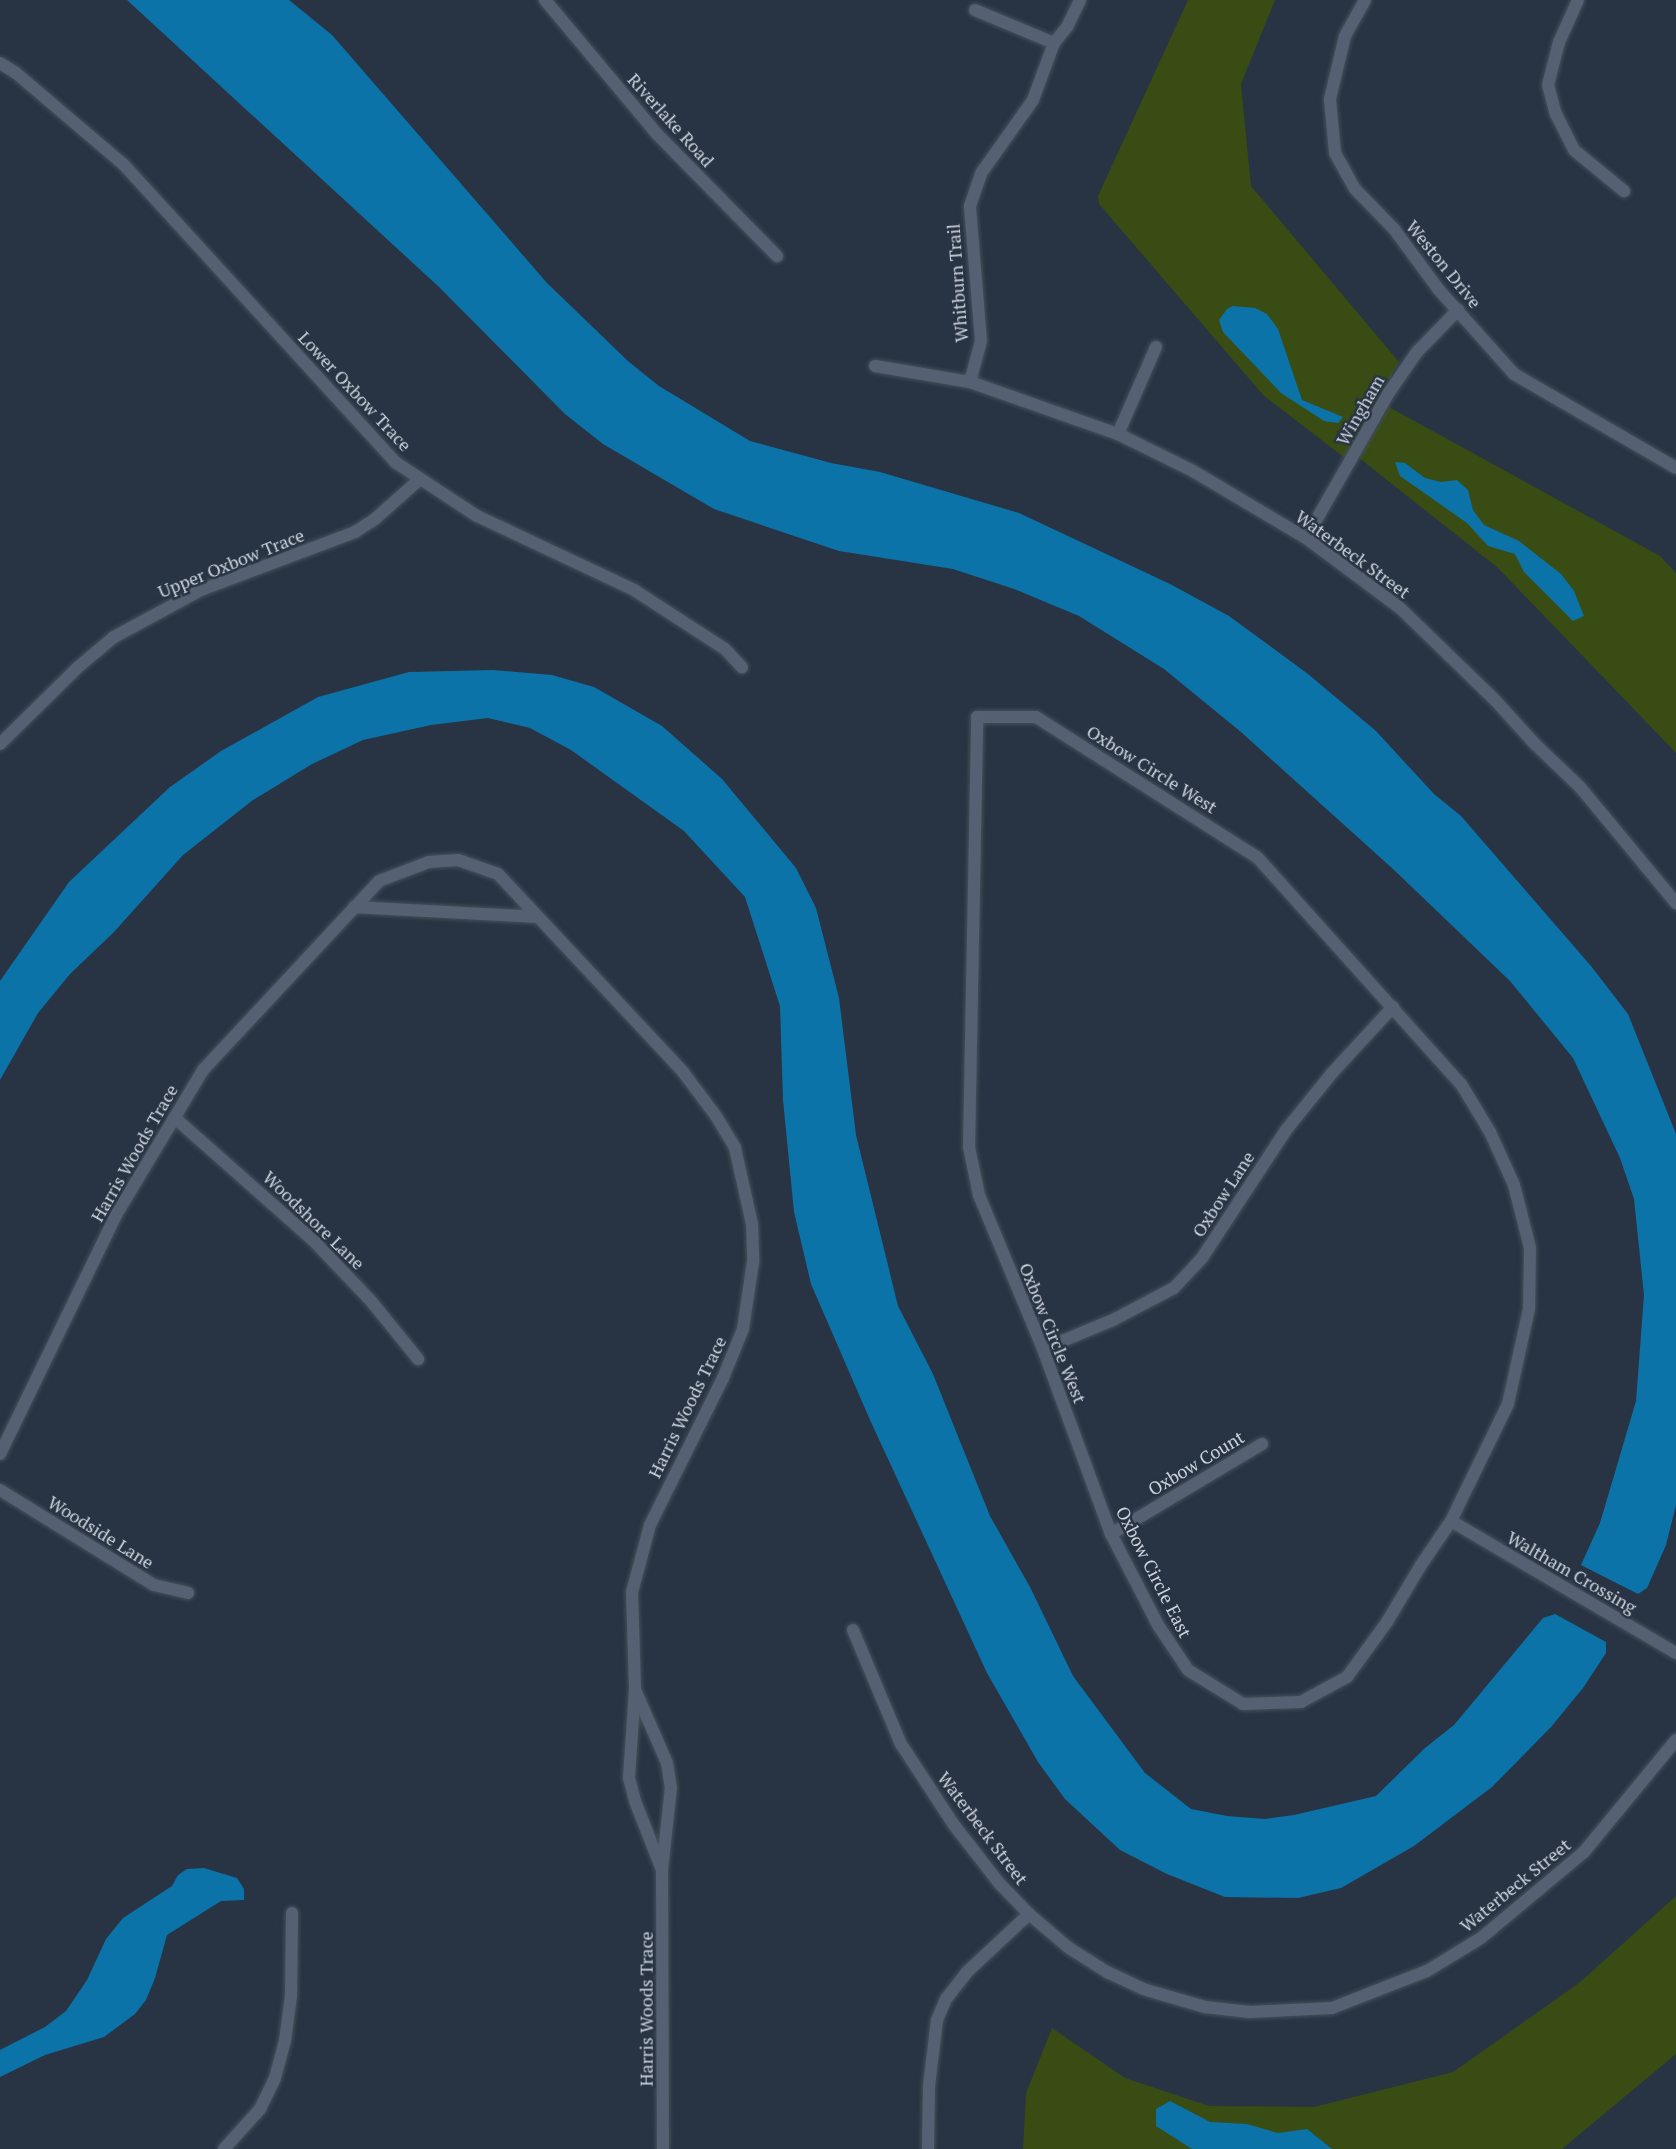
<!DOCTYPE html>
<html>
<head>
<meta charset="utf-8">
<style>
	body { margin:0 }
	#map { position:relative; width:1676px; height:2149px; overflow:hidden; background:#283343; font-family:"PT Serif",serif }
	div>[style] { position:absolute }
	.green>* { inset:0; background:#384c13 }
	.water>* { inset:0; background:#0c73a9 }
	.roads { filter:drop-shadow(0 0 2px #454f5b) drop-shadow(0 0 2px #454f5b) }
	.minor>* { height:12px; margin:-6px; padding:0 6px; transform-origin:6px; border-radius:6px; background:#556173 }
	span { translate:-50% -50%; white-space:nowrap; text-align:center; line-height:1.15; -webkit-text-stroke:5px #283343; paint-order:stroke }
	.street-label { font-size:18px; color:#ccd3dd }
</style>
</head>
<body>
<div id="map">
	<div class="green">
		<div style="clip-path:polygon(1188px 0,1275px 0,1241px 84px,1251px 186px,1399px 362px,1345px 458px,1264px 396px,1099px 204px,1098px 196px)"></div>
		<div style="clip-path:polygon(1389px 407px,1660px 556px,1676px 573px,1676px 753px,1497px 567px,1359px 458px)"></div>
		<div style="clip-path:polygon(1676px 1896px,1676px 2054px,1562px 2149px,1023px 2149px,1026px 2093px,1052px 2028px,1125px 2078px,1209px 2106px,1314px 2107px,1453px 2072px,1579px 1983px)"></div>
	</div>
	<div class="water">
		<div style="clip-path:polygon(127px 0,289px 0,332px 35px,547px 283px,629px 362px,659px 386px,750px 441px,831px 463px,880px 472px,1019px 513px,1170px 584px,1229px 616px,1308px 674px,1376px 731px,1434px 794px,1461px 816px,1591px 966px,1628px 1014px,1676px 1134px,1676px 1505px,1666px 1545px,1647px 1588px,1638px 1594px,1581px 1565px,1600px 1523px,1636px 1401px,1644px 1295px,1634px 1199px,1620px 1158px,1573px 1058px,1510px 981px,1393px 869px,1241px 732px,1164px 669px,1079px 616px,1014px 589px,953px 569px,839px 551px,714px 509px,603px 444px,565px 414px,439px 287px)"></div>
		<div style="clip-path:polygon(1233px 306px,1255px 308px,1267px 314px,1278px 329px,1302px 400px,1343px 417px,1338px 423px,1324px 421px,1281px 393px,1223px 332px,1219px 320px,1227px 309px)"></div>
		<div style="clip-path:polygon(1395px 462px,1405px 463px,1425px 478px,1441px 482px,1457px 480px,1468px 490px,1473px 510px,1484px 525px,1519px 541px,1561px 574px,1574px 591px,1584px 616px,1573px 621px,1524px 572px,1515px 554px,1488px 546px,1467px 523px,1400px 476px)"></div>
		<div style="clip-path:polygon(493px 670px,552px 675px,594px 687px,662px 726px,722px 779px,796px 868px,816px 908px,839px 998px,856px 1135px,898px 1306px,933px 1374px,990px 1516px,1030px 1587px,1073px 1676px,1145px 1773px,1191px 1809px,1227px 1816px,1265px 1819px,1294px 1815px,1376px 1796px,1425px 1748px,1454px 1725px,1543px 1618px,1555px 1614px,1606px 1642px,1606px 1653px,1583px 1688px,1551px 1727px,1492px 1787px,1414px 1846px,1341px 1888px,1298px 1898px,1225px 1897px,1167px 1874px,1120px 1850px,1065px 1799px,1038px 1762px,987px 1673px,870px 1420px,811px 1284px,794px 1212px,783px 1100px,780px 1006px,745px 897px,684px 831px,571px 750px,530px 728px,488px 718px,431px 725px,363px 740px,312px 764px,253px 800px,183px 855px,114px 932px,70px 974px,38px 1013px,0 1080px,0 981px,69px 882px,170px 787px,221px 751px,318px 697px,409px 672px)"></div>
		<div style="clip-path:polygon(204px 1868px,237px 1878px,244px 1889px,244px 1900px,221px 1901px,167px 1935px,155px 1978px,146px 2000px,135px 2014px,104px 2037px,45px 2055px,0 2077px,0 2050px,45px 2027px,66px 2011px,87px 1980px,106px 1939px,123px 1918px,172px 1886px,178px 1875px,187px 1869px)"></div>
		<div style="clip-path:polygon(1170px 2101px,1210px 2122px,1247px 2124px,1278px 2133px,1307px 2129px,1332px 2149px,1192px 2149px,1156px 2126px,1156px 2109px)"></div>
	</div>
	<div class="roads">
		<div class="minor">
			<div style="left:545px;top:0;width:176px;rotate:50.1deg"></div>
			<div style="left:658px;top:135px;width:170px;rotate:45.5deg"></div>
			<div style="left:1365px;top:0;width:41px;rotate:119.1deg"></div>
			<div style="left:1345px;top:36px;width:65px;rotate:103.4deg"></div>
			<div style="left:1330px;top:99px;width:54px;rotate:84.7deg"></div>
			<div style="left:1335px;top:153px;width:41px;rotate:60.9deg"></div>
			<div style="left:1355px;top:189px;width:56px;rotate:45.7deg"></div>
			<div style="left:1394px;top:229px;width:76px;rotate:53.6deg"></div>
			<div style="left:1439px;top:290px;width:113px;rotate:48.2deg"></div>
			<div style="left:1514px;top:374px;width:187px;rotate:30.1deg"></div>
			<div style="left:1578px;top:0;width:46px;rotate:114.3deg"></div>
			<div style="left:1559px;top:42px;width:44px;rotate:104.3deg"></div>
			<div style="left:1548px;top:85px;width:30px;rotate:75deg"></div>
			<div style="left:1556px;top:114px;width:40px;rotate:63.4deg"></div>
			<div style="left:1574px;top:150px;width:65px;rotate:39.4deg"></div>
			<div style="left:975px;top:10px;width:86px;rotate:22.7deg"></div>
			<div style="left:0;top:63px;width:19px;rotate:32deg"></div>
			<div style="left:16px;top:73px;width:142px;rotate:40.4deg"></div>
			<div style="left:124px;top:165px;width:402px;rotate:47.6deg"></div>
			<div style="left:395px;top:462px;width:98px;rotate:33.4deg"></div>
			<div style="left:477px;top:516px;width:174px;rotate:25.2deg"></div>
			<div style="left:634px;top:590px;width:108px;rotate:33deg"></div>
			<div style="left:725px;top:649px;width:25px;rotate:47deg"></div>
			<div style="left:875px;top:366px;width:96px;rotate:9.6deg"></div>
			<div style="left:970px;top:382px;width:157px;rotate:19.4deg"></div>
			<div style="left:1118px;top:434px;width:84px;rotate:26.3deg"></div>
			<div style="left:1193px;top:471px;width:131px;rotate:30.7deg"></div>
			<div style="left:1306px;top:538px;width:117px;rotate:36.7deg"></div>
			<div style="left:1400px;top:608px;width:131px;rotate:44.1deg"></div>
			<div style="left:1494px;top:699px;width:61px;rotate:47.7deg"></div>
			<div style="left:1535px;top:744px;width:62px;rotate:43.7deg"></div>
			<div style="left:1580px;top:787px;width:151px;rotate:50.4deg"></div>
			<div style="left:970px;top:382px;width:42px;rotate:-75deg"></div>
			<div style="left:981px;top:341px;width:135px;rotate:-94.7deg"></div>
			<div style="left:970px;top:206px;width:36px;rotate:-71deg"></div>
			<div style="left:982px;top:172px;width:88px;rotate:-54.7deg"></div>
			<div style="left:1033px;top:100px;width:61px;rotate:-69.8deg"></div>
			<div style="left:1054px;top:43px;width:21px;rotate:-51deg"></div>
			<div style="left:1067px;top:27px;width:30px;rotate:-64deg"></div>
			<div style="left:1118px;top:434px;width:95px;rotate:-66.4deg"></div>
			<div style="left:1306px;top:538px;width:166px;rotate:-60.3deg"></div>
			<div style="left:1388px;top:394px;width:51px;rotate:-55.4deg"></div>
			<div style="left:1417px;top:352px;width:59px;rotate:-45.7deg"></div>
			<div style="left:977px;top:717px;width:59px"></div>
			<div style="left:1036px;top:717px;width:262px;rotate:32.4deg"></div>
			<div style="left:1257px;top:857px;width:305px;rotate:48.1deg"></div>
			<div style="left:1461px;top:1084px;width:56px;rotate:58.9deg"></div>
			<div style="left:1490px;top:1132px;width:58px;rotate:65.6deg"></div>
			<div style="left:1514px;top:1185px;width:65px;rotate:75.7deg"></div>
			<div style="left:1530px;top:1248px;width:61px;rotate:90.9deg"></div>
			<div style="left:1529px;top:1309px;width:97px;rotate:102.5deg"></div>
			<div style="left:1508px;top:1404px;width:130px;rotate:116deg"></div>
			<div style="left:1451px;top:1521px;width:53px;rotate:124.3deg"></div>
			<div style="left:1421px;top:1565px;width:66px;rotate:120.8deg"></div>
			<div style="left:1387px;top:1622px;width:68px;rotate:126deg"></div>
			<div style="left:1347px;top:1677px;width:52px;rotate:151.5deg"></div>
			<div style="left:1301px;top:1702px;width:58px;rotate:178deg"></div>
			<div style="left:1243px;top:1704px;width:65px;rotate:-148.3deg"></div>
			<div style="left:1188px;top:1670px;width:54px;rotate:-123.7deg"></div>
			<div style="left:1158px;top:1625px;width:102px;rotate:-117.3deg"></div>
			<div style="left:1111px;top:1534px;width:197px;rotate:-110.2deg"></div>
			<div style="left:1043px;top:1349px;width:167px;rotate:-112.6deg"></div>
			<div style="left:979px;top:1195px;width:49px;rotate:-101.8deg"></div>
			<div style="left:969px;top:1147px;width:430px;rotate:-88.9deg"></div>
			<div style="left:0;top:744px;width:108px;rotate:-44.6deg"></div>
			<div style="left:77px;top:668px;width:48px;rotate:-40deg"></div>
			<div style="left:114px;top:637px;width:99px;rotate:-28.4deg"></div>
			<div style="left:201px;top:590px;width:165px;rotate:-20.6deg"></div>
			<div style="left:355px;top:532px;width:24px;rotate:-33deg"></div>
			<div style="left:375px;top:519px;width:59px;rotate:-41.6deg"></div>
			<div style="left:354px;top:907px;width:184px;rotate:3.1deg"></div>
			<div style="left:175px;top:1118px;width:184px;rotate:41.5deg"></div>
			<div style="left:313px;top:1240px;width:84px;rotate:46.4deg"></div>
			<div style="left:371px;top:1301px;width:75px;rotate:51deg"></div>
			<div style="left:1043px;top:1349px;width:76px;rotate:-22.5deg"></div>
			<div style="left:1113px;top:1320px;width:69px;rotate:-27.7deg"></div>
			<div style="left:1174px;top:1288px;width:41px;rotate:-47deg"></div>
			<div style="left:1202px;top:1258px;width:153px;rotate:-56.7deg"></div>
			<div style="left:1286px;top:1130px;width:73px;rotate:-51.1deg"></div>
			<div style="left:1332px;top:1073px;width:90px;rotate:-47.3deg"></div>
			<div style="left:0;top:1454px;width:266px;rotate:-64.1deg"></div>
			<div style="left:116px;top:1215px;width:169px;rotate:-59deg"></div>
			<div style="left:203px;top:1070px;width:258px;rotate:-47deg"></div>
			<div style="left:379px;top:881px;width:53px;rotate:-20.8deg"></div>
			<div style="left:429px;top:862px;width:29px;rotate:-4deg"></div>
			<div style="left:458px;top:860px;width:42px;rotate:19.3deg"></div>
			<div style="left:498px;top:874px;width:271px;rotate:46.9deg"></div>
			<div style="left:683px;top:1072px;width:55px;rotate:53.1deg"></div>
			<div style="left:716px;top:1116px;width:37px;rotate:59deg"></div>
			<div style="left:735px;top:1148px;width:78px;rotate:77.4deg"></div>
			<div style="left:752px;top:1224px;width:38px;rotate:88deg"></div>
			<div style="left:753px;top:1262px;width:68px;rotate:98.5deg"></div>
			<div style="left:743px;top:1329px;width:53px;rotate:112.2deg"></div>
			<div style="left:723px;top:1378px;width:164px;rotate:116.4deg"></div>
			<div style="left:650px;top:1525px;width:69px;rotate:105deg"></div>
			<div style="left:632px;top:1592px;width:97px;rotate:88.2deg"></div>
			<div style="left:635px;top:1689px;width:89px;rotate:93.9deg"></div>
			<div style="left:629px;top:1778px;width:24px;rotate:75deg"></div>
			<div style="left:635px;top:1801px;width:74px;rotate:68.6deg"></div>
			<div style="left:0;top:1490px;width:181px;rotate:31.7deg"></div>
			<div style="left:154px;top:1585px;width:35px;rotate:13deg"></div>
			<div style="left:1451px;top:1521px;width:261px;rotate:30.4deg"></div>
			<div style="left:1111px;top:1534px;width:176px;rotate:-30.8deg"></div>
			<div style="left:853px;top:1630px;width:124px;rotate:67.2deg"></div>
			<div style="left:901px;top:1744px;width:97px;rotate:56.8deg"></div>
			<div style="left:954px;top:1825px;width:73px;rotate:52.2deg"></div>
			<div style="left:999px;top:1883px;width:43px;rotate:45.9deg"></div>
			<div style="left:1029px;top:1914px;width:52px;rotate:40.4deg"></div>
			<div style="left:1069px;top:1948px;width:45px;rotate:32.3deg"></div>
			<div style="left:1107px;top:1972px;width:40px;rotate:25deg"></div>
			<div style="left:1143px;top:1989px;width:65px;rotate:16.2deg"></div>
			<div style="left:1205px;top:2007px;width:45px;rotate:6.3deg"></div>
			<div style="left:1250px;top:2012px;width:82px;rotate:-2.8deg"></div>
			<div style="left:1332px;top:2008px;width:102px;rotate:-21.3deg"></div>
			<div style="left:1427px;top:1971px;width:63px;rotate:-31.4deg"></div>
			<div style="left:1481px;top:1938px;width:134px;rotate:-39.9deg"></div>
			<div style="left:1584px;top:1852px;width:145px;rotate:-50.6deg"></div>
			<div style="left:636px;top:1692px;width:77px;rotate:66.4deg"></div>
			<div style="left:667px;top:1763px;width:24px;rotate:81deg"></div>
			<div style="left:671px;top:1787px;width:83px;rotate:96.2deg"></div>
			<div style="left:662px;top:1870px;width:279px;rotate:89.8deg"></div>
			<div style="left:224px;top:2149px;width:54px;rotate:-48deg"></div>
			<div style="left:260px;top:2109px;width:34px;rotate:-64deg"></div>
			<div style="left:275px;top:2078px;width:38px;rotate:-75deg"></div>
			<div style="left:285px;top:2041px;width:45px;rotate:-82.4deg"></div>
			<div style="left:291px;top:1996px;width:83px;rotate:-89.3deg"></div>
			<div style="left:928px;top:2149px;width:63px;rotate:-89.1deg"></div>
			<div style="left:929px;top:2086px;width:66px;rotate:-83.1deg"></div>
			<div style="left:937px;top:2020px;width:23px;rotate:-67deg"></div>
			<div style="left:946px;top:1999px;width:34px;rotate:-52deg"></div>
			<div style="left:967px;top:1972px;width:85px;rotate:-43.1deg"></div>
		</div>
	</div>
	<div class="street-label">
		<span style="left:671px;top:120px;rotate:48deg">Riverlake Road</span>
		<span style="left:1444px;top:264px;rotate:51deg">Weston Drive</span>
		<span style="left:957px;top:283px;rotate:-94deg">Whitburn Trail</span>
		<span style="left:355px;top:391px;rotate:47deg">Lower Oxbow Trace</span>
		<span style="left:1360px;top:410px;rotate:-60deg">Wingham</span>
		<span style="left:1353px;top:554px;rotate:36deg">Waterbeck Street</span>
		<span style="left:231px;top:563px;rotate:-22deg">Upper Oxbow Trace</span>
		<span style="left:1152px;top:769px;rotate:32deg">Oxbow Circle West</span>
		<span style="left:134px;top:1153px;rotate:-60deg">Harris Woods Trace</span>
		<span style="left:1223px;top:1194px;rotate:-57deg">Oxbow Lane</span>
		<span style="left:314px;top:1220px;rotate:44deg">Woodshore Lane</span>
		<span style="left:1053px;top:1333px;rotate:68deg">Oxbow Circle West</span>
		<span style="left:687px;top:1407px;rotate:-64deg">Harris Woods Trace</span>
		<span style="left:1196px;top:1463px;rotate:-31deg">Oxbow Count</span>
		<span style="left:101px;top:1532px;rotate:32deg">Woodside Lane</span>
		<span style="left:1154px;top:1572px;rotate:63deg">Oxbow Circle East</span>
		<span style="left:1572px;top:1572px;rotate:30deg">Waltham Crossing</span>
		<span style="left:983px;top:1828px;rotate:53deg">Waterbeck Street</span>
		<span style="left:1515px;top:1885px;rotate:-39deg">Waterbeck Street</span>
		<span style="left:646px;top:2009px;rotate:-90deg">Harris Woods Trace</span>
	</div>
</div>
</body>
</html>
